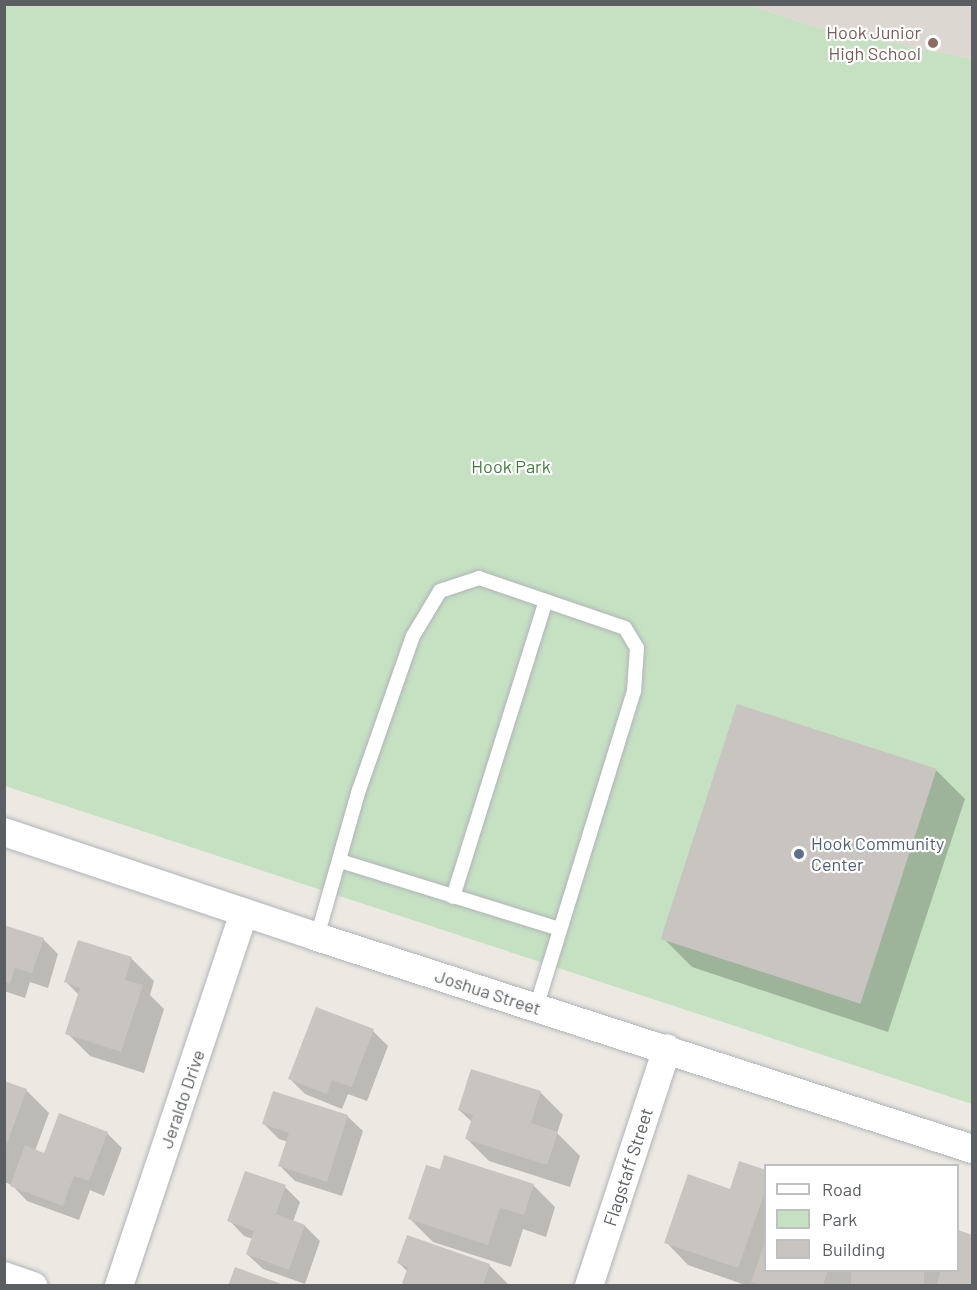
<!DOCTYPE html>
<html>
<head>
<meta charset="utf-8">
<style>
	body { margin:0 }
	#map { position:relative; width:977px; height:1290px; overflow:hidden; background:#ece9e3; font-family:Barlow,sans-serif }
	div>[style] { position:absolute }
	.education>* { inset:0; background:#dcd8d1 }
	.green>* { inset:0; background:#c5e1c2 }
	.shadow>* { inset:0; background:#0003 }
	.building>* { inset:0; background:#c8c4c0; transform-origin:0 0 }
	.roads { filter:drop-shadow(0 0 2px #b0b4b7) drop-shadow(0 0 2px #b0b4b7) }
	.service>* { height:14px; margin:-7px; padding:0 7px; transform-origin:7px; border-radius:7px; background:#fff }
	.minor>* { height:28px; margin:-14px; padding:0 14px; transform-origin:14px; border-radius:14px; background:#fff }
	.dots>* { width:16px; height:16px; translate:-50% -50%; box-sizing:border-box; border:3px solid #fff; border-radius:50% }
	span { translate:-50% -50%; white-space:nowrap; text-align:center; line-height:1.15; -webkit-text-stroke:4.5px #fff; paint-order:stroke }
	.education-label { font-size:18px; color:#785e54 }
	.right { translate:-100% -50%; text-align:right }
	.park-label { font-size:18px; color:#417f3d }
	.service-label { font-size:18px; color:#4e5e75 }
	.left { translate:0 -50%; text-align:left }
	.street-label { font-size:18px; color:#5b5f62 }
	.frame { position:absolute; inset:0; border:6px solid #5b5f62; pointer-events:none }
	.legend { position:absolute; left:764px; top:1164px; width:195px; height:108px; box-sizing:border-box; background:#fff; border:2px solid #bdbfc0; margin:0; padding:8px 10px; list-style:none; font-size:18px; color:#5b5f62 }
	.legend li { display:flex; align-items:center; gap:12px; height:30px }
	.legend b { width:30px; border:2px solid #bdbfc0 }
</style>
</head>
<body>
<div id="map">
	<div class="education">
		<div style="clip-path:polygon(748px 5px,972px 5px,972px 59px,815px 27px)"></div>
	</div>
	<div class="green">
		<div style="clip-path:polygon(5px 5px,748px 5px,815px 27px,972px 59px,972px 1104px,5px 786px)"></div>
	</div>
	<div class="shadow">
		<div style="clip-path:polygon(738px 706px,937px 771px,965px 799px,888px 1032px,692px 967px,664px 939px)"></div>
		<div style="clip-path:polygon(4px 927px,43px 939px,58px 954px,48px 988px,30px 982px,25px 998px,4px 991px)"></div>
		<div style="clip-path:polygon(79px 942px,132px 959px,154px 981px,150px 995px,164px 1009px,144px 1073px,90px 1056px,67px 1033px,79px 995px,66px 982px)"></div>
		<div style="clip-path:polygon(373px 1031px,388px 1046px,367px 1101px,348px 1094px,342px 1109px,305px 1094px,290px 1079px)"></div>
		<div style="clip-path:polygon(472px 1071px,541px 1093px,563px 1115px,557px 1133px,580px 1156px,570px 1187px,489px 1161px,467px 1139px,472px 1122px,459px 1110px)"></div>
		<div style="clip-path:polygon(4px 1083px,27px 1091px,49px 1113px,35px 1151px,45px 1155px,107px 1133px,122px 1148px,104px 1196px,90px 1190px,79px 1220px,27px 1201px,12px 1185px,4px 1182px)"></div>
		<div style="clip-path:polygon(347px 1116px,363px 1131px,342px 1196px,295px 1181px,280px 1166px,288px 1142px,279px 1139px,264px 1124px)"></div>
		<div style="clip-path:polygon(766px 1172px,766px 1270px,958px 1270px,958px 1232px,972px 1237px,972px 1286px,748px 1286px,688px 1265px,666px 1242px,731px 1190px)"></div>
		<div style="clip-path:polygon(533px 1185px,555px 1207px,546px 1237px,523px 1229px,511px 1267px,433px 1242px,410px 1219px)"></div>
		<div style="clip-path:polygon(285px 1187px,300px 1202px,293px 1222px,305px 1226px,320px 1241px,305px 1284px,263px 1269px,247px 1254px,253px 1239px,244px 1236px,229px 1220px)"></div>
		<div style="clip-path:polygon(399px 1263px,489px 1265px,510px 1286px,406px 1286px,408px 1272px)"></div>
	</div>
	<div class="building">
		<div style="left:737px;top:704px;width:210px;height:247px;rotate:18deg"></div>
		<div style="clip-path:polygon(4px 925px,44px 938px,32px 973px,15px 968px,10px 984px,4px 982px)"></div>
		<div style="clip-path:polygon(78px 940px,132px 957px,125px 980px,143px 985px,121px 1052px,65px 1034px,80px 988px,64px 982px)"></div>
		<div style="clip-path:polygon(316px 1007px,374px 1029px,352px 1087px,332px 1080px,327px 1094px,288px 1079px)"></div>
		<div style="clip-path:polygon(471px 1069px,541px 1091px,531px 1123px,558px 1132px,547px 1165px,465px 1139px,473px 1115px,458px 1110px)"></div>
		<div style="clip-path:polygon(4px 1081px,27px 1089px,5px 1149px,4px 1149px)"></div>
		<div style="clip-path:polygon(273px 1091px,348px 1115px,327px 1182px,278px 1166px,289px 1133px,262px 1124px)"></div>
		<div style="clip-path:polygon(59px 1113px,108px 1132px,89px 1181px,74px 1176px,63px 1206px,10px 1186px,25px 1145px,44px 1153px)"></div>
		<div style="clip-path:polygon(444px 1155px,534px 1184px,524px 1215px,500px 1208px,488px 1245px,408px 1219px,426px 1165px,440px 1169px)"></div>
		<div style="clip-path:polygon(739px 1161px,766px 1170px,766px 1189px,738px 1268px,664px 1243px,688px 1174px,730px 1189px)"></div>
		<div style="clip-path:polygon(245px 1171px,286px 1185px,276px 1214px,305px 1225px,289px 1270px,246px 1254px,254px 1231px,227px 1221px)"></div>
		<div style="clip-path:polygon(958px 1230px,972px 1235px,972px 1286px,936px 1286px,941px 1270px,958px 1270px)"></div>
		<div style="clip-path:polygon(407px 1235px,490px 1264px,483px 1286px,405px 1286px,402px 1283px,408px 1267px,397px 1263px)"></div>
		<div style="clip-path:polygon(766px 1239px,766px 1270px,828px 1270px,823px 1286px,762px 1286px,751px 1282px)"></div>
		<div style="clip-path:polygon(235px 1267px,284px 1285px,284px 1286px,228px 1286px)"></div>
		<div style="left:851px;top:1270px;width:73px;height:17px"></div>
	</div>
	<div class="roads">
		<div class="service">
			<div style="left:340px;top:861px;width:230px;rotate:17.2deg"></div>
			<div style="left:453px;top:897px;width:310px;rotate:-72.6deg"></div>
			<div style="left:317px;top:937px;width:153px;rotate:-74.1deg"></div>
			<div style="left:359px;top:790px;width:163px;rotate:-70.7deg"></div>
			<div style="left:413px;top:636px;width:52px;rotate:-59deg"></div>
			<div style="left:440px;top:591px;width:41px;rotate:-18.4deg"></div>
			<div style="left:479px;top:578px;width:154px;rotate:18.9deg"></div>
			<div style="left:625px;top:628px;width:23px;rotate:59deg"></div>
			<div style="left:637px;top:648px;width:43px;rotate:94deg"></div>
			<div style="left:634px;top:691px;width:332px;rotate:107.2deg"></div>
		</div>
		<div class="minor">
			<div style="left:4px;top:832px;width:330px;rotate:18.5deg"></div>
			<div style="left:317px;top:937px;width:688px;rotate:17.93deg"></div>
			<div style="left:4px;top:1276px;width:31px;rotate:19deg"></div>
			<div style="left:119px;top:1286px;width:394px;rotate:-71.5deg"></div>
			<div style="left:589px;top:1286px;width:250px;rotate:-71.8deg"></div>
		</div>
	</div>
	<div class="dots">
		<div style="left:933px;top:43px;background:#8d6e63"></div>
		<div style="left:799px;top:854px;background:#5c6f8a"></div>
	</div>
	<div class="education-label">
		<span class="right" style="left:921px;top:43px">Hook Junior<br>High School</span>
	</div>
	<div class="park-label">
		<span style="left:511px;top:466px">Hook Park</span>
	</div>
	<div class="service-label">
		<span class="left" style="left:811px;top:854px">Hook Community<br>Center</span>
	</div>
	<div class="street-label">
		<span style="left:488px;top:992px;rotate:18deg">Joshua Street</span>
		<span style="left:182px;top:1099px;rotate:-71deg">Jeraldo Drive</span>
		<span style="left:628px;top:1167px;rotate:-72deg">Flagstaff Street</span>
	</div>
	<div class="frame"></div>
	<ul class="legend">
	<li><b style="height:8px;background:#fff"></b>Road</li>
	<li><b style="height:16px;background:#c5e1c2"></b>Park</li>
	<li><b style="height:16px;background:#c8c4c0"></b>Building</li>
	</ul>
</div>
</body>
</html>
